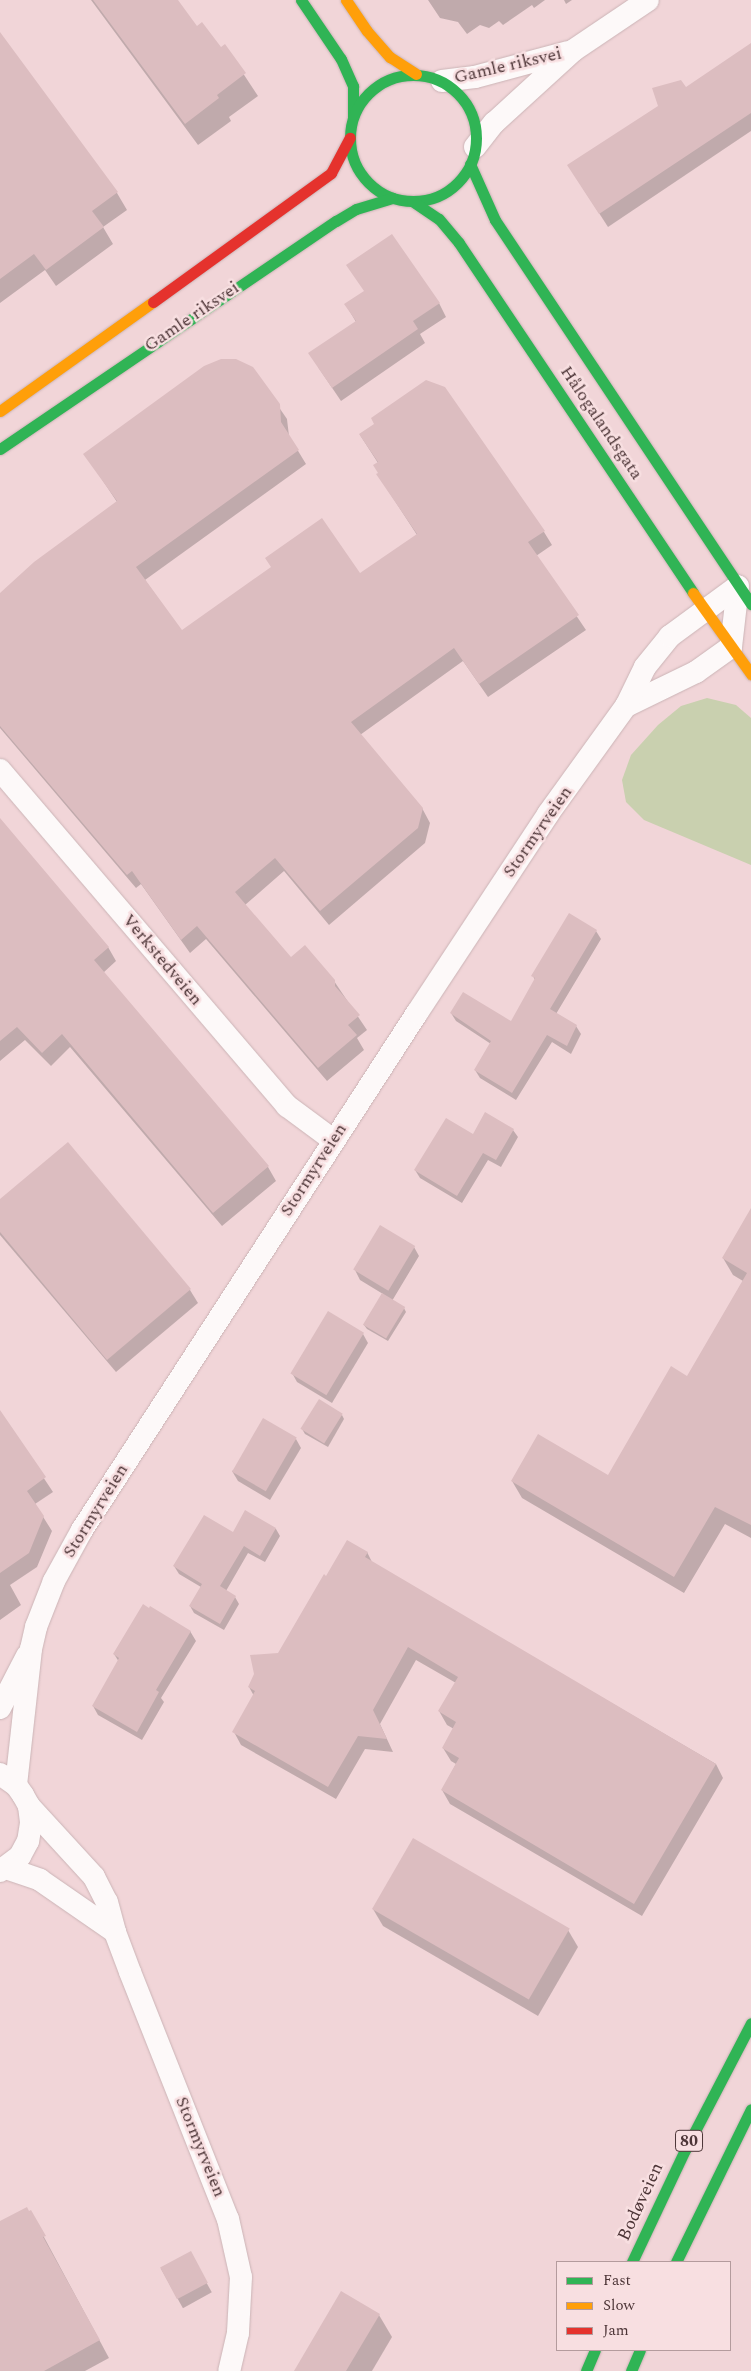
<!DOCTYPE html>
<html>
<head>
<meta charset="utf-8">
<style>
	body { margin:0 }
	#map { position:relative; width:751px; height:2371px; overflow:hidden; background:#f1d5d8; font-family:Spectral,serif }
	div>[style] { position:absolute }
	.green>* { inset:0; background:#c9d0af }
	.shadow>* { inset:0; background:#0003; transform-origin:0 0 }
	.building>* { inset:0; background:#dcbdc0; transform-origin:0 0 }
	.roads { filter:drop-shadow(0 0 1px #cbb4b6) drop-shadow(0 0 1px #cbb4b6) }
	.street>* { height:22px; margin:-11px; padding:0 11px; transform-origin:11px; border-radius:11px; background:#fdf9f9 }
	.fast>* { height:11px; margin:-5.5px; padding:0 5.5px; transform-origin:5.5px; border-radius:5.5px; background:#30b455 }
	.fast>.ring { margin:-5.5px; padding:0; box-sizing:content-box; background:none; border:11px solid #30b455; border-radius:50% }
	.slow>* { height:11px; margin:-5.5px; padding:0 5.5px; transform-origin:5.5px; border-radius:5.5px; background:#ff9f0a }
	.jam>* { height:11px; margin:-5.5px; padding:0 5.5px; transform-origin:5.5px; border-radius:5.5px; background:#e5322d }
	span { translate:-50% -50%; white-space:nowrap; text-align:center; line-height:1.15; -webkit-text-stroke:5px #f8dfe1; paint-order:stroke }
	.shield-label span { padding:1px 4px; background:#f8dfe1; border:1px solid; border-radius:4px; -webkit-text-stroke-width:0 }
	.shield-label { font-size:16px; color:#4d3537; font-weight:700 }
	.street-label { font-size:18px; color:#4d3537 }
	.legend { position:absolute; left:556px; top:2261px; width:175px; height:90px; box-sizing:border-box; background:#f8dfe1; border:1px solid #b49b9d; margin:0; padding:6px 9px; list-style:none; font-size:15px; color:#4d3537 }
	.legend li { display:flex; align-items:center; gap:10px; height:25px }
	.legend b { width:25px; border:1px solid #b49b9d }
</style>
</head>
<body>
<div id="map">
	<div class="green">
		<div style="clip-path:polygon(707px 698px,736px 705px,751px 718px,751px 865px,644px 820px,626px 802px,622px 780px,631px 755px,658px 725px,681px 706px)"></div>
	</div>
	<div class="shadow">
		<div style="clip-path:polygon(91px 0,176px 0,197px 28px,221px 49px,225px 46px,258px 96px,229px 117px,231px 121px,198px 145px)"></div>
		<div style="clip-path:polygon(428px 0,545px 0,534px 8px,532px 5px,503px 25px,499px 21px,489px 28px,480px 25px,467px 34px,458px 22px,440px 18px)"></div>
		<div style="clip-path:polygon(564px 0,572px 0,566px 4px)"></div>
		<div style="clip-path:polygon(0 34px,117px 193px,127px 210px,103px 227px,113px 244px,56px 286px,45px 270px,0 303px)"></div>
		<div style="clip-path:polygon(751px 45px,751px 131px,608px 227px,577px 179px,686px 89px)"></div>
		<div style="clip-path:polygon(439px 303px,446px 317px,420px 334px,425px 343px,341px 401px,318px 367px,356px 322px,346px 305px)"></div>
		<div style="clip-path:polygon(229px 359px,252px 368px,287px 419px,289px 436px,306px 464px,145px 580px,182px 632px,359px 575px,417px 535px,378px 475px,380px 473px,378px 463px,360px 435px,544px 532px,552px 545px,536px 556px,586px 630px,488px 697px,463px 661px,360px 735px,422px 808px,430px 823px,425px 843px,329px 925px,284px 871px,245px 905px,291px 959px,334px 981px,367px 1030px,357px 1038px,364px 1050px,327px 1081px,206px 939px,190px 953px,141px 884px,136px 888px,0 728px,0 595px,117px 502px,85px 454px)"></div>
		<div style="clip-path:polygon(0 820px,108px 947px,116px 961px,103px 973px,268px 1167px,276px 1181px,222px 1226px,70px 1047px,51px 1066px,25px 1040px,0 1061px)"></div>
		<div style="clip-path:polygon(596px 931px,601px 939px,556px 1014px,576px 1026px,581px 1034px,571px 1054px,552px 1042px,516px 1100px,480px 1078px,475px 1070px,491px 1044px,456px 1021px,451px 1013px,512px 1023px,535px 980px,533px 976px)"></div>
		<div style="clip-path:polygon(513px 1130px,518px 1137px,501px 1167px,488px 1160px,462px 1203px,420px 1178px,415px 1170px,473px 1136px)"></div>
		<div style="clip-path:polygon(68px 1144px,190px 1290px,198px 1303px,116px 1372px,0 1235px,0 1201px)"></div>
		<div style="clip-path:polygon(751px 1221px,751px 1538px,725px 1524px,684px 1593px,522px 1498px,512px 1481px,608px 1476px,687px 1378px,743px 1281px,733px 1275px,723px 1258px)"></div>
		<div style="clip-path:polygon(414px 1247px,419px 1256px,392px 1301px,404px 1308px,406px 1312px,388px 1341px,367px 1329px,364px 1325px,383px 1294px,360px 1280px,355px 1270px)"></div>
		<div style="clip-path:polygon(363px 1334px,368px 1343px,332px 1403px,297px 1382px,292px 1373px)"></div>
		<div style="clip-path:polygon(0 1412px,53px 1492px,35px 1504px,52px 1531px,37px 1567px,10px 1585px,21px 1605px,0 1620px)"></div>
		<div style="clip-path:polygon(342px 1415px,344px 1419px,328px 1447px,305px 1434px,302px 1429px)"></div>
		<div style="clip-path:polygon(296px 1439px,301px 1448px,270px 1500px,238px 1481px,232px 1471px)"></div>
		<div style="clip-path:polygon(246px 1512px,276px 1529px,280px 1536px,265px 1562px,248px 1553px,226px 1591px,235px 1597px,239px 1604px,224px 1630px,194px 1613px,190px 1606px,201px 1587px,179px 1574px,174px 1566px,233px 1534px)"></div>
		<div style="clip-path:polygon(367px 1552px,373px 1564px,716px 1764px,723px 1778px,642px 1916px,450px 1804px,442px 1790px,456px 1764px,451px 1761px,443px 1748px,454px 1729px,447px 1725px,439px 1711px,456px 1683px,416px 1660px,380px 1724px,393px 1752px,365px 1749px,336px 1799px,241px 1745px,234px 1732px,254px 1696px,249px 1687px,279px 1654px,327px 1577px)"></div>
		<div style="clip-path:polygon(190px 1631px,196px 1641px,161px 1698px,164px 1702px,142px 1740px,98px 1715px,93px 1706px,119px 1662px,114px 1654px)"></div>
		<div style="clip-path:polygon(373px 1909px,568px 1930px,578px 1947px,538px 2016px,383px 1926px)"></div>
		<div style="clip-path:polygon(30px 2211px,109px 2358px,85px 2371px,0 2371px,0 2223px)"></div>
		<div style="left:190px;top:2253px;width:45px;height:33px;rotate:61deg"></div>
		<div style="clip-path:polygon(379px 2315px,392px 2337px,372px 2371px,295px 2371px)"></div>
	</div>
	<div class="building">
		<div style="clip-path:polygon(93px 0,178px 0,197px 26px,202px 22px,221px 47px,225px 44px,246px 73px,217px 95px,219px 98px,185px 124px)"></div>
		<div style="clip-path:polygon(0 32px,118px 192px,92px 211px,104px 227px,46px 270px,34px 254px,0 279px)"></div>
		<div style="clip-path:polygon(751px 43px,751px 113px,599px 214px,567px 165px,658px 106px,652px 88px,681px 80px,686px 87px)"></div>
		<div style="clip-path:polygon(392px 234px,440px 303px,413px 321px,418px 329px,332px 388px,308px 353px,356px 321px,344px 304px,364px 291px,346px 265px)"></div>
		<div style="clip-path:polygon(221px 359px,236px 359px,253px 367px,280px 404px,281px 422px,299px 450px,136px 567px,182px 630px,271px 567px,265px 558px,322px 518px,360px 573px,417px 534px,376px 474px,378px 473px,373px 465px,378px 462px,359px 434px,374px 424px,371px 418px,426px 380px,445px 387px,545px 531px,528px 542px,579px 615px,479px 684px,454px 648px,351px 722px,423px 808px,418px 828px,320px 911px,275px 858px,235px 892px,291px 957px,305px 945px,335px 980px,335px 986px,360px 1015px,348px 1025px,357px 1035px,318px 1068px,197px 926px,181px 940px,132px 871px,127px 875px,0 726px,0 593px,34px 562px,117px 501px,83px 454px,204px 366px)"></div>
		<div style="clip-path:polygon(0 818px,109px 947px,94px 960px,269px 1166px,213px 1213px,62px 1034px,42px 1053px,17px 1027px,0 1041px)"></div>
		<div style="clip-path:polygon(569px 913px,597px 930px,550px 1009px,577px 1025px,567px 1046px,547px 1035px,512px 1093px,474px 1070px,491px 1041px,450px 1013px,463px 992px,511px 1021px,535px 978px,531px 976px)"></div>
		<div style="clip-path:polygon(485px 1112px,514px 1129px,496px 1160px,483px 1153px,457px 1196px,414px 1170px,446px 1118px,473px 1134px)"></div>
		<div style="clip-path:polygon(68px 1142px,191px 1289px,107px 1360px,0 1232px,0 1199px)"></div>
		<div style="clip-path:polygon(751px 1208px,751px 1525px,715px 1507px,674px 1577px,511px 1481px,538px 1434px,608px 1475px,671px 1366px,687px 1376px,747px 1273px,722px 1258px)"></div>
		<div style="left:380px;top:1225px;width:41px;height:52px;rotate:31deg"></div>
		<div style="left:382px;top:1293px;width:27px;height:37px;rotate:31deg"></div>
		<div style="left:328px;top:1311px;width:42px;height:73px;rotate:31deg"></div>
		<div style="left:319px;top:1399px;width:28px;height:35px;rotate:32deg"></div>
		<div style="clip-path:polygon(0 1410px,46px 1477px,27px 1491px,44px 1516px,29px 1553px,0 1573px)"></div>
		<div style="left:263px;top:1418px;width:39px;height:62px;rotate:30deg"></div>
		<div style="clip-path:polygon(245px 1510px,276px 1528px,260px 1556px,244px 1546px,220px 1586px,236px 1596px,220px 1624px,189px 1606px,202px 1584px,173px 1566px,204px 1515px,233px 1532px)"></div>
		<div style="clip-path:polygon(347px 1540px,368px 1552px,365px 1557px,716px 1764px,634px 1904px,441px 1790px,459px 1758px,442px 1748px,456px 1722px,438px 1711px,458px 1677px,408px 1647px,373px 1710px,387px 1739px,358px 1736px,328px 1787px,232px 1732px,255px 1691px,248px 1687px,254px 1674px,250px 1655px,278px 1653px,324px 1574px,326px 1576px)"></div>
		<div style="clip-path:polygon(143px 1604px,149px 1608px,150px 1606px,191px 1631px,156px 1690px,159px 1692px,137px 1732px,92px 1706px,119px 1658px,113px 1654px)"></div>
		<div style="left:413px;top:1838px;width:181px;height:82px;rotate:30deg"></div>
		<div style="clip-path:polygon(27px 2207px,29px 2211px,31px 2210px,46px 2236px,43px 2237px,100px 2340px,44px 2371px,0 2371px,0 2221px)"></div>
		<div style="left:191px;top:2251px;width:36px;height:35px;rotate:62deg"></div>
		<div style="clip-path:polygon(341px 2291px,380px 2314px,346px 2371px,294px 2371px)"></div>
	</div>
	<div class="roads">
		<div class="street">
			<div style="left:442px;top:81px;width:33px;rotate:-7deg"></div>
			<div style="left:475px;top:77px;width:96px;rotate:-15deg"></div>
			<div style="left:475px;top:147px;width:31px;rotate:-52deg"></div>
			<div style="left:494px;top:123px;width:108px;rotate:-42.4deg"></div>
			<div style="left:574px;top:50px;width:89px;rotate:-34deg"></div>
			<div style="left:626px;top:706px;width:78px;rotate:-25.9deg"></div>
			<div style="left:696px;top:672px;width:43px;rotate:-35.5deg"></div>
			<div style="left:731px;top:647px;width:61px;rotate:-83.5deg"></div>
			<div style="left:0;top:770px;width:442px;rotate:49.5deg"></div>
			<div style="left:287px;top:1106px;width:57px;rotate:36.5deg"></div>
			<div style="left:0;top:1708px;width:59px;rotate:-62.6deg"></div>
			<div style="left:0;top:1774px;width:19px;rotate:35deg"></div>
			<div style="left:16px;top:1785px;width:12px;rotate:55deg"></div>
			<div style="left:23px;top:1795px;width:13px;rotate:61deg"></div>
			<div style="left:29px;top:1806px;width:17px;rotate:83deg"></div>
			<div style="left:31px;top:1823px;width:18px;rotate:99deg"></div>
			<div style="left:28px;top:1841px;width:17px;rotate:118deg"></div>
			<div style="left:20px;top:1856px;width:25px;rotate:143deg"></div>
			<div style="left:16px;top:1785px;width:137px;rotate:-83.7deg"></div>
			<div style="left:31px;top:1649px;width:23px;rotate:-77deg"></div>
			<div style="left:36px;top:1627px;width:49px;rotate:-68.6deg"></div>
			<div style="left:54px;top:1581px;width:58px;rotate:-61.2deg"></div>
			<div style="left:82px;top:1530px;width:616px;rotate:-57.06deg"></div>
			<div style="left:417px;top:1013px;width:238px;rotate:-56.6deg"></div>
			<div style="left:548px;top:814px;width:133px;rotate:-54.2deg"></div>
			<div style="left:626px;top:706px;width:43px;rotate:-64deg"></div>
			<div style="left:645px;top:667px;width:40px;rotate:-51deg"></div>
			<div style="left:670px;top:636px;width:84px;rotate:-36.3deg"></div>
			<div style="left:29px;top:1806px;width:96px;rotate:47.5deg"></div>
			<div style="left:94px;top:1877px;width:28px;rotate:63deg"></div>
			<div style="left:107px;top:1902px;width:31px;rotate:75deg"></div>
			<div style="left:115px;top:1932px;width:43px;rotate:69.4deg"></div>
			<div style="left:130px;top:1972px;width:266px;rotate:68.4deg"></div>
			<div style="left:228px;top:2219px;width:59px;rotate:77.4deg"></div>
			<div style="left:241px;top:2277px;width:56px;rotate:93.1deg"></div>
			<div style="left:238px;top:2333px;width:39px;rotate:103deg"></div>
			<div style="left:6px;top:1868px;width:36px;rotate:19deg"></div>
			<div style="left:40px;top:1880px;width:91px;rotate:34.7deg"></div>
		</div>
		<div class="fast">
			<div style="left:301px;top:0;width:71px;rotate:55.9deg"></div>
			<div style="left:341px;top:59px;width:30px;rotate:66deg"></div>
			<div style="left:353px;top:86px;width:30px;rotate:90deg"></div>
			<div class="ring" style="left:350px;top:75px;width:115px;height:115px"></div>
			<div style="left:470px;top:164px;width:61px;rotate:65.9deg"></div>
			<div style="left:495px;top:220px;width:462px;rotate:56.3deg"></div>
			<div style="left:412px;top:201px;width:32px;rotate:34deg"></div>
			<div style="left:439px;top:219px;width:31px;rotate:50deg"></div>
			<div style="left:459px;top:243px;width:421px;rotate:56.2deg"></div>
			<div style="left:0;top:449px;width:406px;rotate:-34.2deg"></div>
			<div style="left:336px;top:221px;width:23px;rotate:-31deg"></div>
			<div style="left:356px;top:209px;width:38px;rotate:-17deg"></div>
			<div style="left:632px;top:2262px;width:124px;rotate:-64.7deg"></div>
			<div style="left:685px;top:2150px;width:143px;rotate:-62.5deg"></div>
			<div style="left:676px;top:2262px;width:170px;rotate:-63.9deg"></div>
			<div style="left:586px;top:2371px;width:23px;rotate:-67deg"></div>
			<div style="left:631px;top:2371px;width:23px;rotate:-67deg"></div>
		</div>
		<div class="slow">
			<div style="left:346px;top:0;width:37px;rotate:56deg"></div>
			<div style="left:367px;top:31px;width:35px;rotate:49deg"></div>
			<div style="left:390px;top:57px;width:31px;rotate:33deg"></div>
			<div style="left:0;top:411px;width:188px;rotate:-35.5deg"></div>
			<div style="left:693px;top:593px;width:100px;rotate:54.4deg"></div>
		</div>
		<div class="jam">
			<div style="left:153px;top:302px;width:220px;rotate:-35.9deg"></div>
			<div style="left:331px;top:173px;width:40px;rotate:-62deg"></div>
		</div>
	</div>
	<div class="shield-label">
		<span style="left:689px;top:2141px">80</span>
	</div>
	<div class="street-label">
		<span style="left:508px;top:66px;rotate:-13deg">Gamle riksvei</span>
		<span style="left:192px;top:317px;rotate:-34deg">Gamle riksvei</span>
		<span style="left:601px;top:423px;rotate:56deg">Hålogalandsgata</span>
		<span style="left:538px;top:832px;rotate:-55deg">Stormyrveien</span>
		<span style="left:162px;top:960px;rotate:50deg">Verkstedveien</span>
		<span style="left:314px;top:1170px;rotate:-57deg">Stormyrveien</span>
		<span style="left:96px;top:1511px;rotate:-58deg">Stormyrveien</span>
		<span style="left:200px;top:2147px;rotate:68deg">Stormyrveien</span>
		<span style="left:641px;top:2202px;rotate:-65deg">Bodøveien</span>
	</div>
	<ul class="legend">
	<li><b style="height:6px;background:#30b455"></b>Fast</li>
	<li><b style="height:6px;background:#ff9f0a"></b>Slow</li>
	<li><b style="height:6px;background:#e5322d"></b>Jam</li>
	</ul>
</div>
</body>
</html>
